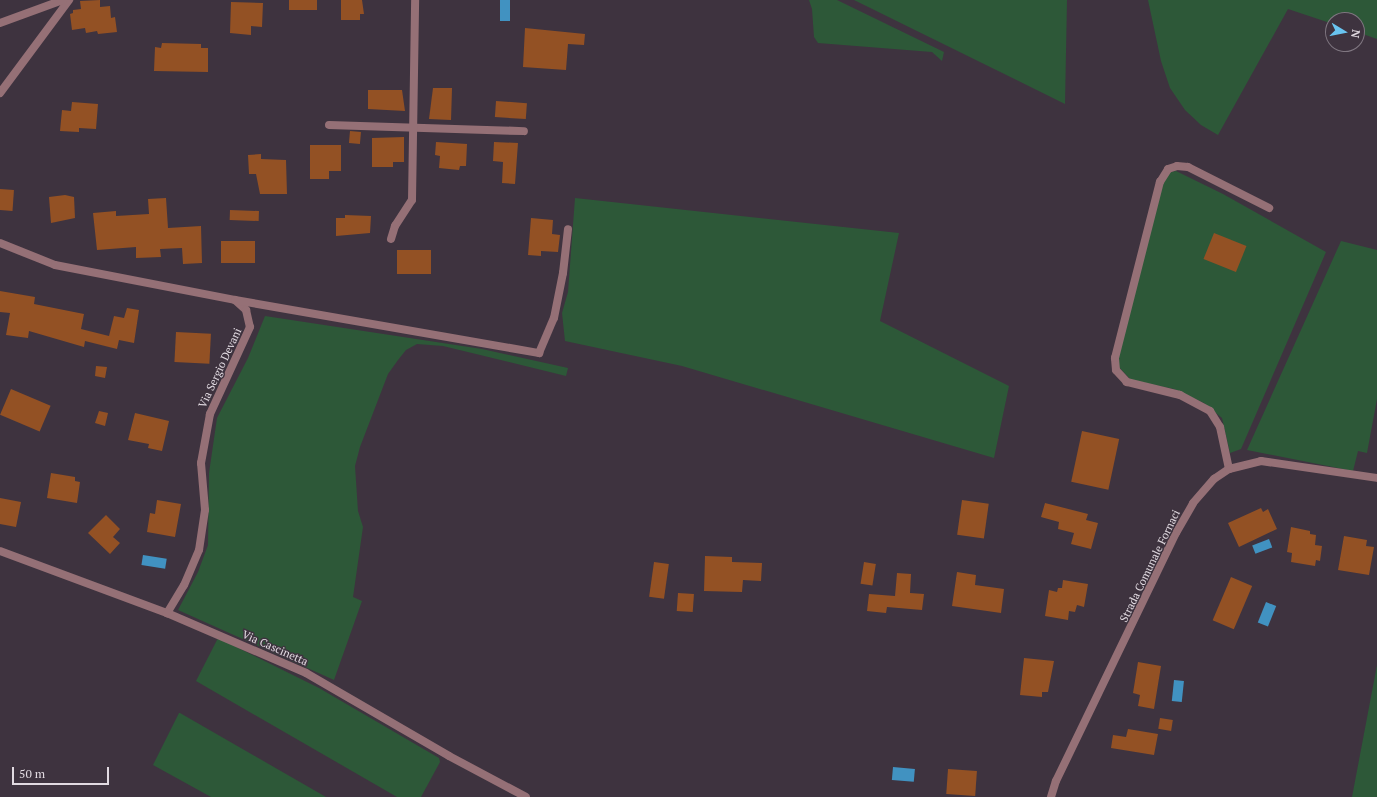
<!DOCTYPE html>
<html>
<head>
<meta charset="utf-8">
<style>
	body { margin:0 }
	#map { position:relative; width:1377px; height:797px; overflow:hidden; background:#3e333f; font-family:"PT Serif",serif }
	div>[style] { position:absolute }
	.green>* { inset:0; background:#2d5838 }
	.water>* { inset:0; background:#4192c1; transform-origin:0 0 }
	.building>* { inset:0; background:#935124; transform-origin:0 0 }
	.minor>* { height:8px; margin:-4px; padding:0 4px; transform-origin:4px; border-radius:4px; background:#957076 }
	.tertiary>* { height:8px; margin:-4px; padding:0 4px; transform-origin:4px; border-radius:4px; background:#957076 }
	span { translate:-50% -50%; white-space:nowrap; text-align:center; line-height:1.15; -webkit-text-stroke:3px #3e333f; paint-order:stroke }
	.street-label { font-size:11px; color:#e1dae1 }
	.north { position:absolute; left:1325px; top:12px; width:40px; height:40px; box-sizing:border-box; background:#3e333f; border:1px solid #7f7680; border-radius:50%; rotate:100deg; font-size:11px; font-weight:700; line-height:16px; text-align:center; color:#e1dae1 }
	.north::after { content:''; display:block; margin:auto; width:14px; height:18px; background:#69c4f0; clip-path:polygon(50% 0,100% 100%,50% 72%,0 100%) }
	.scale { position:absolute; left:12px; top:767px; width:97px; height:18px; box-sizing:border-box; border:2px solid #e1dae1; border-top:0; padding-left:5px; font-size:12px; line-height:14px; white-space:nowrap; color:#e1dae1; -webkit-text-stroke:3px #3e333f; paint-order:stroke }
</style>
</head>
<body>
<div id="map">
	<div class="green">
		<div style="clip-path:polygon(809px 0,837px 0,944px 52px,942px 61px,932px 52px,818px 43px,814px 37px,812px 9px)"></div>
		<div style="clip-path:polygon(854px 0,1067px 0,1065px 104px)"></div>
		<div style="clip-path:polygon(1148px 0,1377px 0,1377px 39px,1357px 32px,1357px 20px,1333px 20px,1333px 24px,1288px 9px,1218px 135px,1201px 125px,1185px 110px,1170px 88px,1161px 61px)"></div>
		<div style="clip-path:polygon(1176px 171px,1223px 194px,1326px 252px,1241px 449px,1230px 453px,1222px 418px,1204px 403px,1174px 389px,1131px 380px,1118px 366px,1118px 357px,1164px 180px,1171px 172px)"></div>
		<div style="clip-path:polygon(575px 198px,899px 233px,880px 321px,1009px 386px,994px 458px,682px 366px,565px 341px,562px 313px,568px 292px)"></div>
		<div style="clip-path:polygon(1341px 241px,1377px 250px,1377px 399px,1367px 453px,1358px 451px,1353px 471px,1247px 450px)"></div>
		<div style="clip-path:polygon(265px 316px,482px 349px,568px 368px,566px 376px,443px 346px,417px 344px,406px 350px,398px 360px,388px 374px,360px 447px,355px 466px,358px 511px,363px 527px,353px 597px,362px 601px,334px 680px,178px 610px,198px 572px,208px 545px,209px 473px,217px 418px,248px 358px)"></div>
		<div style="clip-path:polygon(218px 638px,319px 688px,439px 758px,440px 762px,421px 797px,397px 797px,196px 681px)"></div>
		<div style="clip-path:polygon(1377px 663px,1377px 797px,1352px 797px,1377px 665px)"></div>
		<div style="clip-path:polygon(179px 713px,180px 713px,326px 797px,211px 797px,153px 765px)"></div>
	</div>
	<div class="water">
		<div style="left:500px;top:0;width:10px;height:21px"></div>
		<div style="left:1269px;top:539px;width:9px;height:18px;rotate:69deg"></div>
		<div style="left:143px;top:555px;width:24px;height:10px;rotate:9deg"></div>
		<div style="left:1266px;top:602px;width:11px;height:22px;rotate:22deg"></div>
		<div style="left:1174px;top:680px;width:10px;height:21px;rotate:6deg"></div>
		<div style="left:893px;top:767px;width:22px;height:13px;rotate:5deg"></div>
	</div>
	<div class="building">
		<div style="clip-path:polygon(100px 0,100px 7px,110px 6px,111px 18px,115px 17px,117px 32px,98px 34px,97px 31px,86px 33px,85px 28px,72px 30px,70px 14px,73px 13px,73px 10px,81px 9px,80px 1px)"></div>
		<div style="left:289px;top:0;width:28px;height:10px"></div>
		<div style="clip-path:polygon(341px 0,362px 0,364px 14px,360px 14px,360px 20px,341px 20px)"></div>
		<div style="clip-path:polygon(231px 2px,263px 3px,262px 27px,251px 26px,251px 35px,230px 33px)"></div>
		<div style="clip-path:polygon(525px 28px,585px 34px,584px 45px,568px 44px,566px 70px,523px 67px)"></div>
		<div style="clip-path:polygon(162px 43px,201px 44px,201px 48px,208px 48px,208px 72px,154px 71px,155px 47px,161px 48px)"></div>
		<div style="clip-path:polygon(433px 88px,452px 88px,451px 120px,429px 119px)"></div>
		<div style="clip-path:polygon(368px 90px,402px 90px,405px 111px,368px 109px)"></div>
		<div style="left:496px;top:101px;width:31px;height:16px;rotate:4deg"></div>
		<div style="clip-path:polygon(72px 102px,98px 104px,96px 129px,79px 128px,79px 132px,60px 131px,62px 110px,71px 111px)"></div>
		<div style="left:350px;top:131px;width:11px;height:12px;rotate:5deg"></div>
		<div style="clip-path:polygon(404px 137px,404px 162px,393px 162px,393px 167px,372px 167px,372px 138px)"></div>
		<div style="clip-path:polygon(436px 142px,467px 144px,466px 166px,460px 166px,459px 170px,439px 168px,440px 156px,435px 155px)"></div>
		<div style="clip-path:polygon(494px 142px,518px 143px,515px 184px,502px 183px,503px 162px,493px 161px)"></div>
		<div style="clip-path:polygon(310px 145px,341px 145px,341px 171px,329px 171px,329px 179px,310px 179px)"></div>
		<div style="clip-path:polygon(261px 154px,261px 159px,286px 160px,287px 194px,260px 194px,256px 174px,249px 174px,248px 155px)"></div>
		<div style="left:0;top:189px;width:14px;height:21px;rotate:4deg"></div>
		<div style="clip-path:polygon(65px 195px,74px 197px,75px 218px,51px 223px,49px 197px)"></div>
		<div style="clip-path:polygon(166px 198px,168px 228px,201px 226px,202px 263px,183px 264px,182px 248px,160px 249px,161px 257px,136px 258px,136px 247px,97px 250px,93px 213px,116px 211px,116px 216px,149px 214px,148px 199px)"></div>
		<div style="left:230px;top:210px;width:29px;height:10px;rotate:2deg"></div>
		<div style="clip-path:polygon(345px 215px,371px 216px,370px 233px,336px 236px,336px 218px,345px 218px)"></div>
		<div style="clip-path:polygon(531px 218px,553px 220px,552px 234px,560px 235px,558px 252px,541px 251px,541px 256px,528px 255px)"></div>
		<div style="left:1214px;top:233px;width:35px;height:28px;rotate:22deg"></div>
		<div style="left:255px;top:241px;width:22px;height:34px;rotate:90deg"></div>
		<div style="left:397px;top:250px;width:34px;height:24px"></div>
		<div style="clip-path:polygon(0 291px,35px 297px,34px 304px,84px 314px,81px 329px,109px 336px,114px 316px,124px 318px,127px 308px,139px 310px,134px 343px,119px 340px,117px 349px,85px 341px,84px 347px,29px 331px,28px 338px,6px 335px,10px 313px,0 312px)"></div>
		<div style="left:176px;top:332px;width:35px;height:30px;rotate:3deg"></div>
		<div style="clip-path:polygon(96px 366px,107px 367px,105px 378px,95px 376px)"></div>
		<div style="left:11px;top:389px;width:43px;height:28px;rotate:23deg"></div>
		<div style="clip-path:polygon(99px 411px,108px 413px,105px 426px,95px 423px)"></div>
		<div style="clip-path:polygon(135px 413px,169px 421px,162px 451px,148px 448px,149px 444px,128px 440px)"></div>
		<div style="left:1082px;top:431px;width:38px;height:52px;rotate:12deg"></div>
		<div style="clip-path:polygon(51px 473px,75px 477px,75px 481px,80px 482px,77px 503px,47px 498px)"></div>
		<div style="clip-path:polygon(0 498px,21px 502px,16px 527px,0 524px)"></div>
		<div style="clip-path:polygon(157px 500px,181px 504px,175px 537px,147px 532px,150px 513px,155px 514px)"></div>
		<div style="left:962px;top:500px;width:27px;height:35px;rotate:8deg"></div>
		<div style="clip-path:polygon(1045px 503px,1088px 514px,1086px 520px,1098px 523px,1091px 549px,1071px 544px,1074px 533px,1058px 529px,1059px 522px,1041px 517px)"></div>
		<div style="clip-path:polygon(1261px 508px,1263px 512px,1268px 509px,1277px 529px,1239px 547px,1228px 523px)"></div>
		<div style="clip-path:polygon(106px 515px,120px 529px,113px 537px,120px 543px,110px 554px,88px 533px)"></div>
		<div style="clip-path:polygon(1291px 527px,1310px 531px,1310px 534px,1316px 535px,1315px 545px,1322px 546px,1320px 561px,1316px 560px,1315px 566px,1291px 562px,1292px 553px,1287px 552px)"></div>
		<div style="clip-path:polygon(1344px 536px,1367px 540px,1366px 546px,1374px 547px,1369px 575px,1338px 570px)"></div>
		<div style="clip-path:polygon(705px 556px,732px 557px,732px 562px,762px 563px,761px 581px,743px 580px,742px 592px,704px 591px)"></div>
		<div style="left:654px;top:562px;width:15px;height:35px;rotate:8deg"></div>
		<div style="left:864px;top:562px;width:12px;height:22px;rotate:9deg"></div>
		<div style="clip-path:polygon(957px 572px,976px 575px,975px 585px,1004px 589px,1001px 613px,952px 606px)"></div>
		<div style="clip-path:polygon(897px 573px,911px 574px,910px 593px,924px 594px,922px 610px,887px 607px,886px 613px,867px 611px,869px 594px,895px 596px)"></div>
		<div style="left:1231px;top:577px;width:23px;height:47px;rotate:23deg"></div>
		<div style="clip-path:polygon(1063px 580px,1088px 584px,1084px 607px,1077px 605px,1075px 612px,1069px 611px,1068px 620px,1045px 616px,1049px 590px,1057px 592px,1058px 588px,1062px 588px)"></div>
		<div style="left:678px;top:593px;width:16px;height:18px;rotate:4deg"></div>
		<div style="clip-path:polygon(1024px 658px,1054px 661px,1048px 692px,1042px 692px,1042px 697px,1020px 695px)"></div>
		<div style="clip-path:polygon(1138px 662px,1161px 666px,1154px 709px,1138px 706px,1140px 695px,1133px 693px)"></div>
		<div style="left:1160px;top:718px;width:13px;height:11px;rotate:9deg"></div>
		<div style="clip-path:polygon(1128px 729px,1158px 734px,1154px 755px,1111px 748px,1113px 735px,1126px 737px)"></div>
		<div style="left:948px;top:769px;width:29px;height:25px;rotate:4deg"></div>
	</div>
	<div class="minor">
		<div style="left:0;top:93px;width:116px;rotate:-53.4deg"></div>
		<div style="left:329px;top:125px;width:195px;rotate:1.8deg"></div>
		<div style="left:391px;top:239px;width:14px;rotate:-73deg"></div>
		<div style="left:395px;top:226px;width:31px;rotate:-57deg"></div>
		<div style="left:412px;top:200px;width:200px;rotate:-89.1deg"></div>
		<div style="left:0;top:243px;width:59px;rotate:21.8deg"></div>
		<div style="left:55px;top:265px;width:183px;rotate:11deg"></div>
		<div style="left:235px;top:300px;width:15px;rotate:42deg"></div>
		<div style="left:246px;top:310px;width:17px;rotate:77deg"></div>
		<div style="left:250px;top:327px;width:96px;rotate:114.7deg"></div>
		<div style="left:210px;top:414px;width:50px;rotate:100.4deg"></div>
		<div style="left:201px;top:463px;width:47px;rotate:85.1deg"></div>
		<div style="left:205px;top:510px;width:40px;rotate:98.5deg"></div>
		<div style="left:199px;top:550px;width:38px;rotate:113deg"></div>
		<div style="left:184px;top:585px;width:33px;rotate:121deg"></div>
		<div style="left:235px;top:300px;width:309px;rotate:9.9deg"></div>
		<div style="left:539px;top:353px;width:38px;rotate:-67deg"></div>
		<div style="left:554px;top:318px;width:46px;rotate:-78.7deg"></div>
		<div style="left:563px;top:273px;width:44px;rotate:-83.5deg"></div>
		<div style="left:1229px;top:469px;width:43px;rotate:-102.1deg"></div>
		<div style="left:1220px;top:427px;width:19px;rotate:-122deg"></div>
		<div style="left:1210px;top:411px;width:34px;rotate:-152deg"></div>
		<div style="left:1180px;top:395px;width:55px;rotate:-166.2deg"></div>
		<div style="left:1127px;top:382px;width:16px;rotate:-133deg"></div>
		<div style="left:1116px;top:370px;width:12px;rotate:-95deg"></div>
		<div style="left:1115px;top:358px;width:182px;rotate:-75.7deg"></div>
		<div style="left:1160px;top:182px;width:15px;rotate:-58deg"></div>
		<div style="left:1168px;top:169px;width:9px;rotate:-18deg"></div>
		<div style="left:1177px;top:166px;width:11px;rotate:5deg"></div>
		<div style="left:1188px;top:167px;width:91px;rotate:26.8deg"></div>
		<div style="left:0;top:551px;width:178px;rotate:20.4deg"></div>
		<div style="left:167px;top:613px;width:151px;rotate:23.3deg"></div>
		<div style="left:306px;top:673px;width:165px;rotate:30.1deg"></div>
		<div style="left:449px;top:756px;width:87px;rotate:28deg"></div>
		<div style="left:1051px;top:797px;width:17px;rotate:-73deg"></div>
		<div style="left:1056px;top:781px;width:276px;rotate:-64.2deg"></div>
		<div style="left:1176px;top:533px;width:34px;rotate:-60deg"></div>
		<div style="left:1193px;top:503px;width:32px;rotate:-49deg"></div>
		<div style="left:1214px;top:479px;width:18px;rotate:-34deg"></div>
		<div style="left:1229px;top:469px;width:33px;rotate:-14deg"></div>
		<div style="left:1261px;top:461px;width:117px;rotate:8.3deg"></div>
	</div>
	<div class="tertiary">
		<div style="left:0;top:23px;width:67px;rotate:-20.1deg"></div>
	</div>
	<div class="street-label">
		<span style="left:220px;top:368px;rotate:-65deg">Via Sergio Devani</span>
		<span style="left:1150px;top:566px;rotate:-64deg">Strada Comunale Fornaci</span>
		<span style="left:275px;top:648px;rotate:24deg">Via Cascinetta</span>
	</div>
	<div class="north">N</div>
	<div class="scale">50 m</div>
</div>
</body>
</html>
